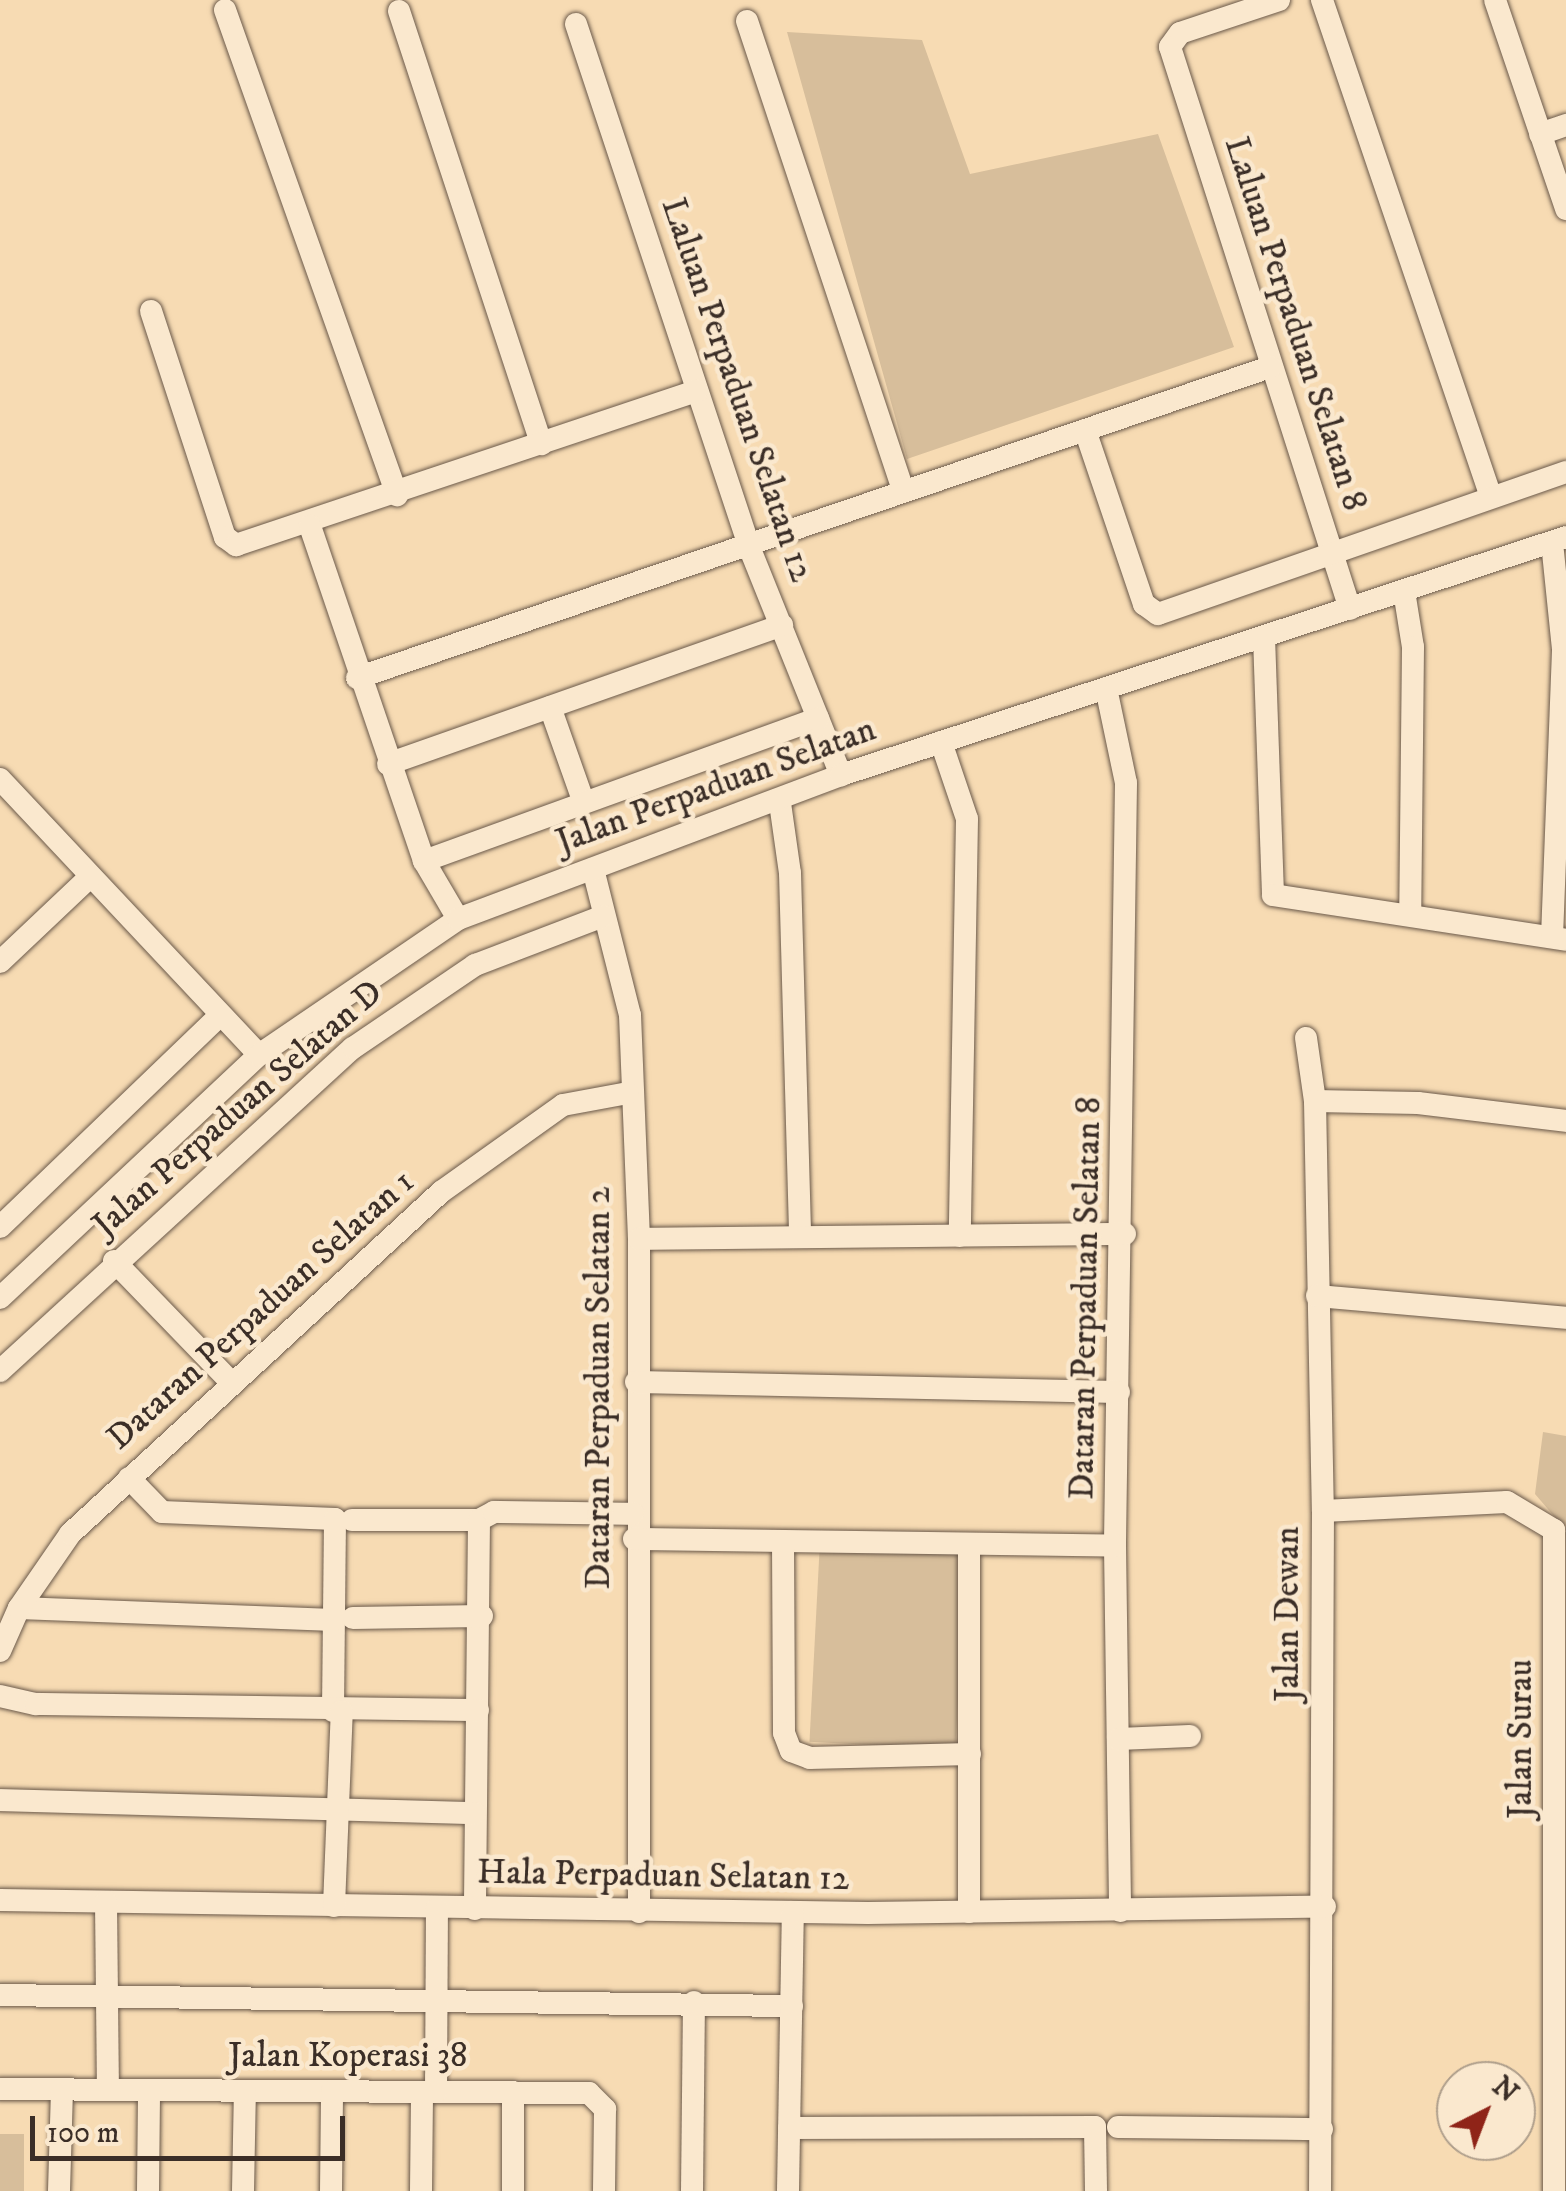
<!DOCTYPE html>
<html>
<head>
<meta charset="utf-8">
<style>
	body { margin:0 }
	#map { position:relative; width:1566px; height:2191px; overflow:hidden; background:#f7dbb3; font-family:"IM FELL DW Pica",serif }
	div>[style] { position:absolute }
	.green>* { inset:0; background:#d7be9b; transform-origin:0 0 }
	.roads { filter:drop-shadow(0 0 2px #6a594a) drop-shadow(0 0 2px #6a594a) }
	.minor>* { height:22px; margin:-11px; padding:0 11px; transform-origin:11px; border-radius:11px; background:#fae8ce }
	span { translate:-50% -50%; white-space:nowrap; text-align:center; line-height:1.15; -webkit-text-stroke:9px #fae8ce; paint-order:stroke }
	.street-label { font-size:35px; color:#3b2e27 }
	.north { position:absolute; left:1436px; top:2061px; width:100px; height:100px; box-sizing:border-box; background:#fae8ce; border:2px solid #ae9e8b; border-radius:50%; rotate:42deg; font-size:28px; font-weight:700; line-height:40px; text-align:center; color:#3b2e27 }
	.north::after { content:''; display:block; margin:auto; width:35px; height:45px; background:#8f2418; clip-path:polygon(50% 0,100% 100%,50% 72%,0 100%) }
	.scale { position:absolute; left:30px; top:2116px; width:315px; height:45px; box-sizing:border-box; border:5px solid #3b2e27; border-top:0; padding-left:12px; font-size:30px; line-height:35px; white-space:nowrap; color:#3b2e27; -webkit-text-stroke:8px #fae8ce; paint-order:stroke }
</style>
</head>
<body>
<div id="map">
	<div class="green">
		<div style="clip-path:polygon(787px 32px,922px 40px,970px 174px,1158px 134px,1234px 347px,907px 459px)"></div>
		<div style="clip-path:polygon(1543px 1432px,1566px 1436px,1566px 1548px,1565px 1529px,1535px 1494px)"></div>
		<div style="left:820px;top:1541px;width:146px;height:201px;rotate:3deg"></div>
		<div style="left:0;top:2134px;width:24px;height:57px"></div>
	</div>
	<div class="roads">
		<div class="minor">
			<div style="left:1279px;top:0;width:104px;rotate:161.6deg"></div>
			<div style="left:1180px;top:33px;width:17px;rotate:126deg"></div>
			<div style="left:1170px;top:47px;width:590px;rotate:72.24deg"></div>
			<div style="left:1322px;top:0;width:525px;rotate:71.22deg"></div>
			<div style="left:1495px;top:0;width:221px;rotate:71.2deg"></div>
			<div style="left:225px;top:10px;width:515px;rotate:70.47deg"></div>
			<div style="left:399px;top:11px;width:456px;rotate:71.8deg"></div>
			<div style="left:747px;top:21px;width:496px;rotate:71.6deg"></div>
			<div style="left:576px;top:24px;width:553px;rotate:71.66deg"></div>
			<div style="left:750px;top:549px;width:244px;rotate:68.1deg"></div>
			<div style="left:1540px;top:134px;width:28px;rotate:-19deg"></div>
			<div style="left:151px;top:311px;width:238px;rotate:71.9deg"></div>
			<div style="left:225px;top:537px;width:14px;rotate:36deg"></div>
			<div style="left:236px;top:545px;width:486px;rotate:-18.5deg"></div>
			<div style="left:1085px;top:430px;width:184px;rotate:71.3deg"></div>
			<div style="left:1144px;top:604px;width:17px;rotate:36deg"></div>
			<div style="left:1158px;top:614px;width:432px;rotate:-19.2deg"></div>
			<div style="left:310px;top:526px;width:354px;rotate:71.2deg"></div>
			<div style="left:424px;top:861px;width:67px;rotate:59.6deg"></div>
			<div style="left:1404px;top:591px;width:57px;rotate:80.9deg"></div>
			<div style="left:1413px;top:647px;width:267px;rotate:90.6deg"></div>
			<div style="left:1264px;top:637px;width:258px;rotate:88deg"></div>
			<div style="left:1273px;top:895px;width:296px;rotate:8.7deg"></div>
			<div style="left:357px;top:678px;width:965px;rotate:-18.81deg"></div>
			<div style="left:1106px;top:688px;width:97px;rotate:78.1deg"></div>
			<div style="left:1126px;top:783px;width:763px;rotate:90.83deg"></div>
			<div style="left:1115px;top:1546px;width:365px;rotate:89.2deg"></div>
			<div style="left:550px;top:707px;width:99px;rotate:70.5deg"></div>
			<div style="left:941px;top:742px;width:81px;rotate:71.3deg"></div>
			<div style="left:967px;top:819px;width:417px;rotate:91deg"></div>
			<div style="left:388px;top:764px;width:418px;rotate:-19.4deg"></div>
			<div style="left:0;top:779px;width:378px;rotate:46.8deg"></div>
			<div style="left:780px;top:803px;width:71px;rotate:81.9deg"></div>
			<div style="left:790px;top:873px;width:360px;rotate:88.4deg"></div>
			<div style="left:424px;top:861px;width:419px;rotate:-19.9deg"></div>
			<div style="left:593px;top:869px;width:151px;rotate:75.8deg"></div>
			<div style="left:630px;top:1015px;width:224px;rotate:87.7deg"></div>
			<div style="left:639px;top:1239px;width:673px;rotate:90deg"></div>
			<div style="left:1552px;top:937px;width:288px;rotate:-87.8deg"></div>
			<div style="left:1563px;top:649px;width:107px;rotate:-95.9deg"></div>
			<div style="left:0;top:962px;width:124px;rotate:-43.4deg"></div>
			<div style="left:1306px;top:1038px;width:64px;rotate:81.9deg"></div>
			<div style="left:1315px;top:1101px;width:410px;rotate:88.9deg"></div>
			<div style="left:1323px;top:1511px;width:680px;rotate:90.25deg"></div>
			<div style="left:1315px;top:1101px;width:103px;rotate:1.1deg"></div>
			<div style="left:1418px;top:1103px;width:149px;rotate:6.9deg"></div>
			<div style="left:0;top:1227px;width:306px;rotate:-43.9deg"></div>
			<div style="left:639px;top:1239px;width:486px;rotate:-0.6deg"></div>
			<div style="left:114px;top:1261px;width:168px;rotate:46deg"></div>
			<div style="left:1317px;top:1296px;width:250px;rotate:5deg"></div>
			<div style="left:0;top:1298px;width:355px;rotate:-43.2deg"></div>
			<div style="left:259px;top:1055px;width:241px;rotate:-34.3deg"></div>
			<div style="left:458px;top:919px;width:409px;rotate:-20.6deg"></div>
			<div style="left:841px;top:775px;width:763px;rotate:-18.17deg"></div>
			<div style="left:0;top:1371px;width:478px;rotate:-42.5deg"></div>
			<div style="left:353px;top:1048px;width:148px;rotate:-34.2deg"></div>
			<div style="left:475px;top:965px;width:137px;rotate:-20.9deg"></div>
			<div style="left:636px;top:1382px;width:483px;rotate:1.2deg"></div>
			<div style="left:129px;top:1478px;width:47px;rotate:45.9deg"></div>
			<div style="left:162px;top:1512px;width:173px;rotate:2.3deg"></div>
			<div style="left:335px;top:1519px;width:192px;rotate:90.6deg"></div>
			<div style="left:1323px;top:1511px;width:184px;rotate:-2.8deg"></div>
			<div style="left:1507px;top:1502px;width:55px;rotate:30.8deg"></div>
			<div style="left:1554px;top:1530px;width:661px;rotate:90deg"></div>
			<div style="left:352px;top:1520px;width:127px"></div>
			<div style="left:479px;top:1520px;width:389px;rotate:90.6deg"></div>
			<div style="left:479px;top:1520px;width:17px;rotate:-28deg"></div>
			<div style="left:494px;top:1512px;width:139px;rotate:0.8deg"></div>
			<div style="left:634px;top:1539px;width:481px;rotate:0.8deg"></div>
			<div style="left:783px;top:1541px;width:192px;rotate:89.7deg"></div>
			<div style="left:784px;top:1733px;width:19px;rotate:69deg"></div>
			<div style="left:791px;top:1751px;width:20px;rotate:20deg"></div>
			<div style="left:810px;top:1758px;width:160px;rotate:-1.4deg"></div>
			<div style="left:19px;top:1608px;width:315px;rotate:2.2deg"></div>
			<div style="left:353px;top:1618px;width:129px;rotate:-0.9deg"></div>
			<div style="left:0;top:1651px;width:47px;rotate:-66.2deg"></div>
			<div style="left:19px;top:1608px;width:90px;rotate:-55.4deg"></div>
			<div style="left:70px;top:1534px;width:505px;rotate:-42.67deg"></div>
			<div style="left:441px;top:1192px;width:150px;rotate:-35.5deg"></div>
			<div style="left:563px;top:1105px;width:66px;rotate:-10.5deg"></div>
			<div style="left:0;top:1696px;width:37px;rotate:13deg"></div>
			<div style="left:36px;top:1704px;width:442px;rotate:0.8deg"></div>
			<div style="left:1118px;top:1739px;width:72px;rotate:-2.4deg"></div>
			<div style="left:0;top:1800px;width:475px;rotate:1.6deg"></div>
			<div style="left:0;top:1900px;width:868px;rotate:0.86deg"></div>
			<div style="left:868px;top:1913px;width:457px;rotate:-0.8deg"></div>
			<div style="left:106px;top:1902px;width:188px;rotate:89.4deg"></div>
			<div style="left:334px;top:1906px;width:195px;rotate:-87.7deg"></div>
			<div style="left:969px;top:1912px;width:368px;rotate:-90deg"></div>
			<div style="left:0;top:1995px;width:792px;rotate:0.8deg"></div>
			<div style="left:0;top:2089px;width:589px;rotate:0.39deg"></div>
			<div style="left:589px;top:2093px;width:23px;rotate:45deg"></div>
			<div style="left:605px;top:2109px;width:82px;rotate:90.7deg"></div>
			<div style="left:436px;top:2092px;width:183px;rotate:-89.7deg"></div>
			<div style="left:1118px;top:2127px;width:204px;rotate:0.6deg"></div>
			<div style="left:789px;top:2128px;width:306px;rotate:-0.2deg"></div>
			<div style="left:1095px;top:2127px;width:64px;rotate:89.1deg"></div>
			<div style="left:59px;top:2191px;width:102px;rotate:-88.3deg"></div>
			<div style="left:148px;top:2191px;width:101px;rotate:-89.4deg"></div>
			<div style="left:243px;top:2191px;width:100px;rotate:-88.9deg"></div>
			<div style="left:331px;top:2191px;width:100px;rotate:-89.4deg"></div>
			<div style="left:421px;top:2191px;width:99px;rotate:-89.4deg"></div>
			<div style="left:513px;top:2191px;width:99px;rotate:-90deg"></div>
			<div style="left:692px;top:2191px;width:189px;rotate:-89.4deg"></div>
			<div style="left:788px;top:2191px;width:279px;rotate:-89deg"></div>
		</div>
	</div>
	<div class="street-label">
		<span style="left:1295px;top:324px;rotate:72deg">Laluan Perpaduan Selatan 8</span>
		<span style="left:737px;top:390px;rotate:71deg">Laluan Perpaduan Selatan 12</span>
		<span style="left:716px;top:786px;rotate:-20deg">Jalan Perpaduan Selatan</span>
		<span style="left:238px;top:1109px;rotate:-41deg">Jalan Perpaduan Selatan D</span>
		<span style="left:1086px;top:1298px;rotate:-89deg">Dataran Perpaduan Selatan 8</span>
		<span style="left:261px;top:1310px;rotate:-42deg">Dataran Perpaduan Selatan 1</span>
		<span style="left:599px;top:1388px;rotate:-90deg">Dataran Perpaduan Selatan 2</span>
		<span style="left:1288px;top:1614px;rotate:-90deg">Jalan Dewan</span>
		<span style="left:1521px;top:1739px;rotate:-90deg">Jalan Surau</span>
		<span style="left:663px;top:1876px;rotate:1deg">Hala Perpaduan Selatan 12</span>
		<span style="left:348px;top:2056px">Jalan Koperasi 38</span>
	</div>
	<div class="north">N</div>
	<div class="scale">100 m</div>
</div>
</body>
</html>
